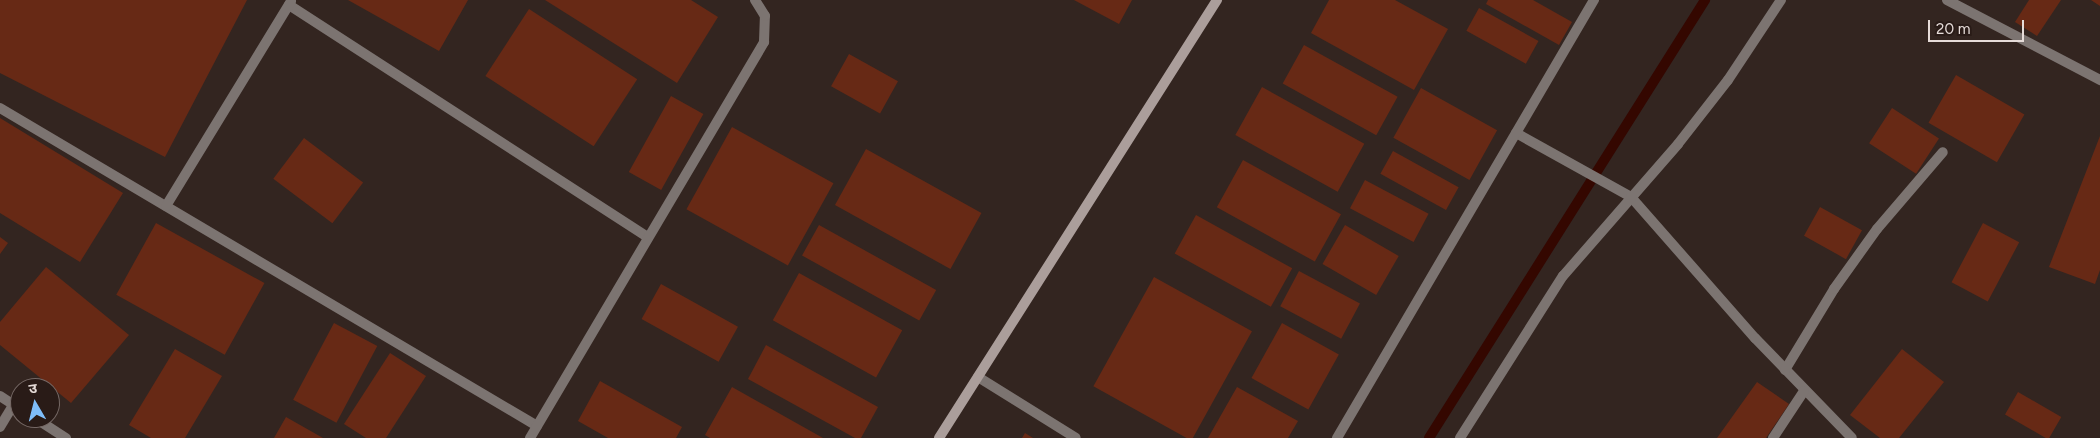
<!DOCTYPE html>
<html>
<head>
<meta charset="utf-8">
<style>
	body { margin:0 }
	#map { position:relative; width:2100px; height:438px; overflow:hidden; background:#332520; font-family:Figtree,"Noto Sans Devanagari",sans-serif }
	div>[style] { position:absolute }
	.stream>* { height:10px; margin:-5px; padding:0 5px; transform-origin:5px; border-radius:5px; background:#340700 }
	.building>* { inset:0; background:#672915; transform-origin:0 0 }
	.street>* { height:10px; margin:-5px; padding:0 5px; transform-origin:5px; border-radius:5px; background:#7c7471 }
	.secondary>* { height:10px; margin:-5px; padding:0 5px; transform-origin:5px; border-radius:5px; background:#ab9e9b }
	span { translate:-50% -50%; white-space:nowrap; text-align:center; line-height:1.15; -webkit-text-stroke:4.5px #291b17; paint-order:stroke }
	.north { position:absolute; left:10px; top:378px; width:50px; height:50px; box-sizing:border-box; background:#291b17; border:1px solid #756865; border-radius:50%; rotate:352deg; font-size:14px; font-weight:700; line-height:20px; text-align:center; color:#e6dcd9 }
	.north::after { content:''; display:block; margin:auto; width:18px; height:22px; background:#7ebdf9; clip-path:polygon(50% 0,100% 100%,50% 72%,0 100%) }
	.scale { position:absolute; left:1928px; top:20px; width:96px; height:22px; box-sizing:border-box; border:2px solid #e6dcd9; border-top:0; padding-left:6px; font-size:15px; line-height:18px; white-space:nowrap; color:#e6dcd9; -webkit-text-stroke:4px #291b17; paint-order:stroke }
</style>
</head>
<body>
<div id="map">
	<div class="stream">
		<div style="left:1429px;top:438px;width:518px;rotate:-57.78deg"></div>
	</div>
	<div class="building">
		<div style="clip-path:polygon(0 0,247px 0,165px 157px,0 73px)"></div>
		<div style="clip-path:polygon(348px 0,468px 0,439px 51px)"></div>
		<div style="clip-path:polygon(545px 0,691px 0,718px 17px,677px 83px)"></div>
		<div style="clip-path:polygon(1074px 0,1132px 0,1119px 24px)"></div>
		<div style="clip-path:polygon(1329px 0,1395px 0,1448px 29px,1414px 90px,1311px 33px)"></div>
		<div style="clip-path:polygon(1488px 0,1533px 0,1572px 22px,1559px 45px,1486px 4px)"></div>
		<div style="clip-path:polygon(2029px 0,2061px 0,2037px 36px,2015px 22px)"></div>
		<div style="clip-path:polygon(2091px 0,2100px 0,2100px 6px)"></div>
		<div style="left:1479px;top:8px;width:68px;height:26px;rotate:29deg"></div>
		<div style="left:529px;top:9px;width:129px;height:80px;rotate:33deg"></div>
		<div style="left:1304px;top:45px;width:107px;height:44px;rotate:29deg"></div>
		<div style="left:849px;top:54px;width:56px;height:37px;rotate:29deg"></div>
		<div style="left:1956px;top:75px;width:79px;height:55px;rotate:30deg"></div>
		<div style="left:1262px;top:87px;width:117px;height:55px;rotate:29deg"></div>
		<div style="left:1421px;top:88px;width:87px;height:57px;rotate:29deg"></div>
		<div style="left:671px;top:96px;width:37px;height:87px;rotate:29deg"></div>
		<div style="left:1892px;top:108px;width:56px;height:42px;rotate:33deg"></div>
		<div style="clip-path:polygon(0 118px,123px 193px,80px 262px,0 213px)"></div>
		<div style="left:732px;top:127px;width:116px;height:94px;rotate:29deg"></div>
		<div style="clip-path:polygon(2100px 136px,2100px 270px,2095px 284px,2049px 267px)"></div>
		<div style="left:304px;top:138px;width:74px;height:51px;rotate:37deg"></div>
		<div style="left:866px;top:149px;width:132px;height:64px;rotate:29deg"></div>
		<div style="left:1393px;top:151px;width:75px;height:26px;rotate:29deg"></div>
		<div style="left:1243px;top:160px;width:112px;height:54px;rotate:29deg"></div>
		<div style="left:1365px;top:180px;width:72px;height:32px;rotate:28deg"></div>
		<div style="left:1820px;top:207px;width:48px;height:33px;rotate:29deg"></div>
		<div style="left:1196px;top:215px;width:110px;height:44px;rotate:29deg"></div>
		<div style="left:156px;top:223px;width:124px;height:82px;rotate:29deg"></div>
		<div style="left:1983px;top:223px;width:41px;height:67px;rotate:28deg"></div>
		<div style="left:819px;top:225px;width:134px;height:35px;rotate:29deg"></div>
		<div style="left:1345px;top:225px;width:62px;height:45px;rotate:30deg"></div>
		<div style="clip-path:polygon(0 237px,8px 243px,0 254px)"></div>
		<div style="clip-path:polygon(46px 267px,129px 335px,71px 403px,0 345px,0 322px)"></div>
		<div style="left:1299px;top:271px;width:69px;height:40px;rotate:28deg"></div>
		<div style="left:799px;top:273px;width:118px;height:54px;rotate:29deg"></div>
		<div style="left:1154px;top:277px;width:112px;height:125px;rotate:29deg"></div>
		<div style="left:661px;top:284px;width:88px;height:40px;rotate:29deg"></div>
		<div style="left:334px;top:323px;width:49px;height:87px;rotate:28deg"></div>
		<div style="left:1282px;top:323px;width:65px;height:63px;rotate:29deg"></div>
		<div style="clip-path:polygon(766px 345px,878px 407px,861px 438px,855px 438px,748px 379px)"></div>
		<div style="clip-path:polygon(175px 349px,222px 376px,185px 438px,151px 438px,129px 425px)"></div>
		<div style="clip-path:polygon(1902px 349px,1944px 382px,1899px 438px,1880px 438px,1850px 415px)"></div>
		<div style="clip-path:polygon(390px 353px,426px 376px,386px 438px,366px 438px,344px 424px)"></div>
		<div style="clip-path:polygon(600px 381px,682px 427px,676px 438px,608px 438px,578px 421px)"></div>
		<div style="clip-path:polygon(1757px 382px,1789px 404px,1766px 438px,1717px 438px)"></div>
		<div style="clip-path:polygon(732px 387px,823px 438px,710px 438px,705px 435px)"></div>
		<div style="clip-path:polygon(1237px 387px,1298px 421px,1288px 438px,1208px 438px)"></div>
		<div style="left:2018px;top:392px;width:50px;height:26px;rotate:30deg"></div>
		<div style="clip-path:polygon(286px 417px,323px 438px,274px 438px)"></div>
		<div style="clip-path:polygon(1025px 433px,1033px 438px,1022px 438px)"></div>
	</div>
	<div class="street">
		<div style="left:1947px;top:0;width:173px;rotate:27.6deg"></div>
		<div style="left:289px;top:5px;width:427px;rotate:32.9deg"></div>
		<div style="left:0;top:108px;width:624px;rotate:30.63deg"></div>
		<div style="left:1516px;top:133px;width:132px;rotate:29.1deg"></div>
		<div style="left:1631px;top:197px;width:188px;rotate:48.7deg"></div>
		<div style="left:1755px;top:338px;width:139px;rotate:45.9deg"></div>
		<div style="left:166px;top:206px;width:240px;rotate:-58.6deg"></div>
		<div style="left:1785px;top:370px;width:95px;rotate:-58.8deg"></div>
		<div style="left:1834px;top:289px;width:74px;rotate:-54.4deg"></div>
		<div style="left:1877px;top:229px;width:101px;rotate:-49.4deg"></div>
		<div style="left:978px;top:377px;width:115px;rotate:31.9deg"></div>
		<div style="left:0;top:396px;width:24px;rotate:33deg"></div>
		<div style="left:35px;top:418px;width:37px;rotate:33deg"></div>
		<div style="left:0;top:427px;width:26px;rotate:-59deg"></div>
		<div style="left:530px;top:438px;width:460px;rotate:-59.4deg"></div>
		<div style="left:764px;top:42px;width:26px;rotate:-88deg"></div>
		<div style="left:765px;top:16px;width:19px;rotate:-122deg"></div>
		<div style="left:1337px;top:438px;width:508px;rotate:-59.6deg"></div>
		<div style="left:1460px;top:438px;width:192px;rotate:-57.6deg"></div>
		<div style="left:1563px;top:276px;width:175px;rotate:-48.9deg"></div>
		<div style="left:1678px;top:144px;width:81px;rotate:-52deg"></div>
		<div style="left:1728px;top:80px;width:96px;rotate:-56.5deg"></div>
		<div style="left:1773px;top:438px;width:56px;rotate:-56.6deg"></div>
	</div>
	<div class="secondary">
		<div style="left:939px;top:438px;width:519px;rotate:-57.6deg"></div>
	</div>
	<div class="north">उ</div>
	<div class="scale">20 m</div>
</div>
</body>
</html>
